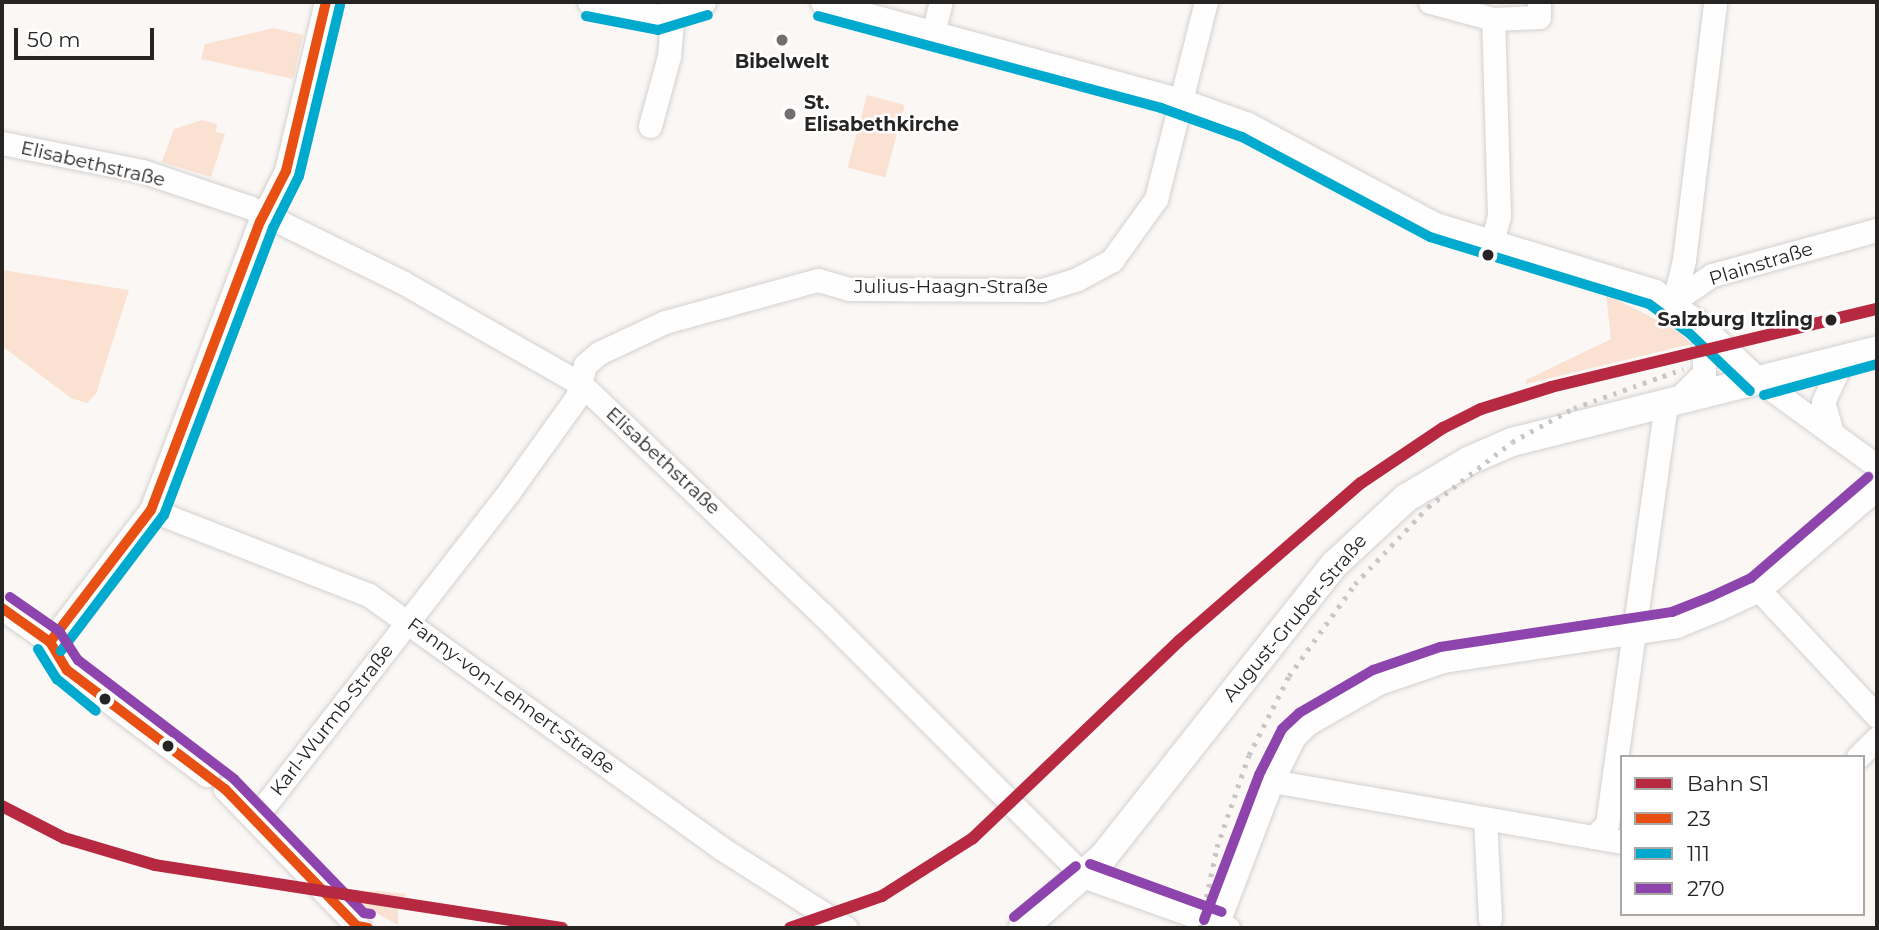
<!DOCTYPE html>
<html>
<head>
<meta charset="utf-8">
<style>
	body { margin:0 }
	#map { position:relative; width:1879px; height:930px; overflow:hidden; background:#faf7f5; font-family:Montserrat,sans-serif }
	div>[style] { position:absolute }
	.green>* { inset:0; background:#fbe1d2; transform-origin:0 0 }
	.roads { filter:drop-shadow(0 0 2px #d3d1d0) drop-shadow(0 0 2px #d3d1d0) }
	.minor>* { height:23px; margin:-11.5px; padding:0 11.5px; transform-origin:11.5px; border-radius:11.5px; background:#fefefe }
	.major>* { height:28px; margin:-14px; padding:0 14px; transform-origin:14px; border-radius:14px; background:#fefefe }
	.rail>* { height:5px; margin-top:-2.5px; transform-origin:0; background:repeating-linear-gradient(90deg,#c8c7c6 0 3.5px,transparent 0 10.5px) }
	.bus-1>* { height:10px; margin:-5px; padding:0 5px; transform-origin:5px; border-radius:5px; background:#e75012 }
	.bus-2>* { height:10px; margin:-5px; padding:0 5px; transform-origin:5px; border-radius:5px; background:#00a9ce }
	.bus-3>* { height:10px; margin:-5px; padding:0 5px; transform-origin:5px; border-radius:5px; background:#8e44ad }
	.rail-1>* { height:12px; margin:-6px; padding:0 6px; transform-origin:6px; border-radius:6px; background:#b72841 }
	.dots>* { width:19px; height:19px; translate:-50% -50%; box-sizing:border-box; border:4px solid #fff; border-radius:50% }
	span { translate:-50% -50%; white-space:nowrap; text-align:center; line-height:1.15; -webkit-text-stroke:5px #fff; paint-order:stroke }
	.poi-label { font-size:19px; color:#272524; font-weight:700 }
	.left { translate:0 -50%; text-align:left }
	.street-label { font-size:19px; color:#272524 }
	.stop-label { font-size:19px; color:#272524; font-weight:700 }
	.right { translate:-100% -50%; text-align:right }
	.frame { position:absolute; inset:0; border:4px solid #272524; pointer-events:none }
	.legend { position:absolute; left:1620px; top:755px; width:245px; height:161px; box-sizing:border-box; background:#fff; border:2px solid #a9a8a7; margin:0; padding:9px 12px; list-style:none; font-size:21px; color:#272524 }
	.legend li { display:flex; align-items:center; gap:14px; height:35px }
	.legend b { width:35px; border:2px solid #a9a8a7 }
	.scale { position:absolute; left:14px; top:28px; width:140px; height:32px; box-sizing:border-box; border:4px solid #272524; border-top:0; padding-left:9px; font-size:21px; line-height:24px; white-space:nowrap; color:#272524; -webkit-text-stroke:5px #fff; paint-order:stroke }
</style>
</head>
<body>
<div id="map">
	<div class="green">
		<div style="clip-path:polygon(274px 28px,303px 35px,293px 79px,201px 59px,205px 44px)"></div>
		<div style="left:867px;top:95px;width:39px;height:75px;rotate:15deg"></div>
		<div style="clip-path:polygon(202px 120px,217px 124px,216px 132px,225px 134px,211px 177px,162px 162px,174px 129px)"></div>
		<div style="clip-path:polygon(2px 270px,129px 290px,96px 394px,87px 403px,71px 398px,2px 346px)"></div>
		<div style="clip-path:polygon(1606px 294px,1680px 332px,1691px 344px,1526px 384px,1526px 380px,1611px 339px)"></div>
		<div style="clip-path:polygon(379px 891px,406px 894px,398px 905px,398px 925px,345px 896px,352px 892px)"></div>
	</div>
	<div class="roads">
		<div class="minor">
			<div style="left:589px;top:2px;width:70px;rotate:11.5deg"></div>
			<div style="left:658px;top:16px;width:48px;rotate:-16.9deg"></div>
			<div style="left:822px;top:2px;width:372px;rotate:15.3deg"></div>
			<div style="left:1181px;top:100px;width:71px;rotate:19.7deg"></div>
			<div style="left:1248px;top:124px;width:212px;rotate:28.1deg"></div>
			<div style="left:1435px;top:224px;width:230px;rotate:16.9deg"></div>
			<div style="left:1655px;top:291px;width:53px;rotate:35.8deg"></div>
			<div style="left:1698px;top:322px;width:86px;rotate:43.6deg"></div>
			<div style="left:1760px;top:381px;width:145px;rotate:36deg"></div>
			<div style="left:1430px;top:2px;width:65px;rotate:15.1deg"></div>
			<div style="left:933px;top:33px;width:32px;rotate:-76deg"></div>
			<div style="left:650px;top:126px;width:73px;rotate:-74.8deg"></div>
			<div style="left:669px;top:56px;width:46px;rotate:-85deg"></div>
			<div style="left:2px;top:143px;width:143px;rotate:11.3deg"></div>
			<div style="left:142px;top:171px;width:113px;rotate:18.6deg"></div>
			<div style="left:249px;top:207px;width:170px;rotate:26.1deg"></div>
			<div style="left:402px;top:282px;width:206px;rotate:29.7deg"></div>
			<div style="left:581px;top:384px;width:333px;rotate:43.7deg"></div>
			<div style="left:822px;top:614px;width:372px;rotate:45deg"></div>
			<div style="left:1085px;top:877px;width:152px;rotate:19.6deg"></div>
			<div style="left:1492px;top:242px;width:27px;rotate:-75deg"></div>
			<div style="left:1499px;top:216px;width:197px;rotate:-91.7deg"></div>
			<div style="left:1493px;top:19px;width:46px;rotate:-2.5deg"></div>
			<div style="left:1539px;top:17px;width:15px;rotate:-90deg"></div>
			<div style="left:1674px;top:301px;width:42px;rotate:-76.3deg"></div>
			<div style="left:1684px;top:260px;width:260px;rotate:-83.1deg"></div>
			<div style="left:1674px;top:301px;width:46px;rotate:-34.4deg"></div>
			<div style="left:1712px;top:275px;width:171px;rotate:-15.3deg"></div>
			<div style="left:1677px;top:400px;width:38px;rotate:-45deg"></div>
			<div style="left:1704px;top:373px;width:46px;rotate:-90deg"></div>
			<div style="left:1832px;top:433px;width:32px;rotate:-106deg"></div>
			<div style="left:1823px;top:402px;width:47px;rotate:-65.1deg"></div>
			<div style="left:151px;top:510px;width:234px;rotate:21.3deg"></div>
			<div style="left:369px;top:595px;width:433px;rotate:35.7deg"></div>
			<div style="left:721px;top:848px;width:148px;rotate:32.6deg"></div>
			<div style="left:1759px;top:590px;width:173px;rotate:46.9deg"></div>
			<div style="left:2px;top:608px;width:59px;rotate:35.3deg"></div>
			<div style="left:50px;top:642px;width:33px;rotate:59deg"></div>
			<div style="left:67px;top:670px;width:175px;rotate:36.9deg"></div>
			<div style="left:50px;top:642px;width:166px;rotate:-52.6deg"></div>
			<div style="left:151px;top:510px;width:308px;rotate:-69.3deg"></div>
			<div style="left:260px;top:222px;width:57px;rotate:-63deg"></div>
			<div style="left:286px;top:171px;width:174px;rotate:-76.7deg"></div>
			<div style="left:1858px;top:757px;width:27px;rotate:-45deg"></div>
			<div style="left:1272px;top:781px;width:355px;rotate:9.9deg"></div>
			<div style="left:225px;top:789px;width:193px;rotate:46deg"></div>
			<div style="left:255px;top:818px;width:412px;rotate:-52.1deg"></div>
			<div style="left:508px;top:493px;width:118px;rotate:-54.3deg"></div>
			<div style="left:577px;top:397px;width:33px;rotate:-76deg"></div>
			<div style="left:585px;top:365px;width:18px;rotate:-41deg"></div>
			<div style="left:599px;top:353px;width:73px;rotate:-25.2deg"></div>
			<div style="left:665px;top:322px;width:159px;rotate:-15.4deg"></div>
			<div style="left:818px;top:280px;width:32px;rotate:16deg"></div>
			<div style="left:849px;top:289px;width:193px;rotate:0.3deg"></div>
			<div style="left:1042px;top:290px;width:37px;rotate:-17deg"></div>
			<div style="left:1077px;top:279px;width:40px;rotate:-28deg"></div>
			<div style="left:1112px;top:260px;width:75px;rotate:-54.2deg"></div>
			<div style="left:1156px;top:199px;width:203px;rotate:-75.8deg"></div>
			<div style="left:1485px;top:819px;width:100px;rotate:87.1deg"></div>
			<div style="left:1594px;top:837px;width:18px;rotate:-45deg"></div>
			<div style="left:1607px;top:824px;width:424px;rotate:-82deg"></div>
			<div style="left:1217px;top:925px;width:154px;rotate:-69.1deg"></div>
			<div style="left:1272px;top:781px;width:49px;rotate:-63.4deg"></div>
			<div style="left:1294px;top:737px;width:18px;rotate:-45deg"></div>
			<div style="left:1307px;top:724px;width:83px;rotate:-29.7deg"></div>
			<div style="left:1379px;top:683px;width:68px;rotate:-19deg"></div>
			<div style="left:1443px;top:661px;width:236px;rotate:-8.5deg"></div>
			<div style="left:1676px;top:626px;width:45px;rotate:-22deg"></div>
			<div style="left:1718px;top:609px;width:45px;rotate:-24.9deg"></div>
			<div style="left:1759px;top:590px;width:156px;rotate:-40.8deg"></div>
		</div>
		<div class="major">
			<div style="left:1023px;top:928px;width:108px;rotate:-41.6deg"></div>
			<div style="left:1104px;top:856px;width:372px;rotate:-51.7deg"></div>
			<div style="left:1335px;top:564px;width:97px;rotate:-42.9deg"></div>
			<div style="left:1406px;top:498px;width:74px;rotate:-30.7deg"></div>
			<div style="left:1470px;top:460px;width:46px;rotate:-23.2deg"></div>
			<div style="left:1512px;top:442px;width:376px;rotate:-14.1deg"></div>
		</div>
	</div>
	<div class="rail">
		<div style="left:1200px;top:928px;width:83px;rotate:-78.1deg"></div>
		<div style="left:1217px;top:847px;width:97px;rotate:-70.8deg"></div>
		<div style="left:1249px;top:755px;width:89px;rotate:-63.1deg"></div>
		<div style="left:1289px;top:676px;width:113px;rotate:-54.3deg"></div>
		<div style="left:1355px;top:584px;width:106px;rotate:-46.5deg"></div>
		<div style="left:1428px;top:507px;width:106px;rotate:-37.7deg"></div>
		<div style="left:1512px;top:442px;width:71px;rotate:-28.7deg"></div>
		<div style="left:1574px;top:408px;width:116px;rotate:-19.7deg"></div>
	</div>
	<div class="bus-1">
		<div style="left:2px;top:608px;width:59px;rotate:35.3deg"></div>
		<div style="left:50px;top:642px;width:33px;rotate:59deg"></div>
		<div style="left:67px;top:670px;width:198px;rotate:37deg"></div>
		<div style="left:225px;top:789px;width:190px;rotate:46.1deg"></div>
		<div style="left:357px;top:926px;width:11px;rotate:10deg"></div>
		<div style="left:50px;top:642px;width:166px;rotate:-52.6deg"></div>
		<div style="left:151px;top:510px;width:308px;rotate:-69.3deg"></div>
		<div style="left:260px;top:222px;width:57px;rotate:-63deg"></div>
		<div style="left:286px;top:171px;width:174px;rotate:-76.7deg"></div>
	</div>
	<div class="bus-2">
		<div style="left:586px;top:16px;width:73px;rotate:11deg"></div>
		<div style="left:658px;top:30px;width:52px;rotate:-16.7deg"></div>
		<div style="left:818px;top:16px;width:355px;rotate:15deg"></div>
		<div style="left:1161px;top:108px;width:86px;rotate:19.7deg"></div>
		<div style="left:1242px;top:137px;width:213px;rotate:28deg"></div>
		<div style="left:1430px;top:237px;width:229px;rotate:17deg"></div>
		<div style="left:1649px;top:304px;width:49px;rotate:35.9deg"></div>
		<div style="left:1689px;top:333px;width:84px;rotate:43.6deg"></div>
		<div style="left:1764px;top:395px;width:117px;rotate:-15.3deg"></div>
		<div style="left:38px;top:649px;width:36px;rotate:58deg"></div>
		<div style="left:57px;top:679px;width:50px;rotate:39.4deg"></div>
		<div style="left:61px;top:651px;width:171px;rotate:-52.9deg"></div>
		<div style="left:164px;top:515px;width:307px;rotate:-69.2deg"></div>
		<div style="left:273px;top:228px;width:58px;rotate:-63.4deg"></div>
		<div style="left:299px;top:176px;width:176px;rotate:-76.5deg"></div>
	</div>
	<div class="bus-3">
		<div style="left:10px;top:597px;width:60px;rotate:34.8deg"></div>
		<div style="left:59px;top:631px;width:35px;rotate:57deg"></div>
		<div style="left:78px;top:660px;width:196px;rotate:37.3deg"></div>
		<div style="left:234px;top:779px;width:187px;rotate:45.9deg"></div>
		<div style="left:364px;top:913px;width:7px;rotate:8deg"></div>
		<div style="left:1090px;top:864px;width:140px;rotate:20deg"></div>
		<div style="left:1014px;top:917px;width:80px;rotate:-39.4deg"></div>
		<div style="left:1204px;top:920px;width:155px;rotate:-69.2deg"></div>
		<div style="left:1259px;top:775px;width:51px;rotate:-63.4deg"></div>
		<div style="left:1282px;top:729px;width:23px;rotate:-43deg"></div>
		<div style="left:1299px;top:713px;width:86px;rotate:-30.2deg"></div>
		<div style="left:1373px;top:670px;width:71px;rotate:-18.9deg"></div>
		<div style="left:1440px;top:647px;width:235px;rotate:-8.6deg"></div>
		<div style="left:1672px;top:612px;width:43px;rotate:-21.8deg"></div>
		<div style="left:1712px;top:596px;width:43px;rotate:-24.8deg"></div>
		<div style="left:1751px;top:578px;width:155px;rotate:-40.8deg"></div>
	</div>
	<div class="rail-1">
		<div style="left:2px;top:806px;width:70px;rotate:27.3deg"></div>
		<div style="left:64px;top:838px;width:95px;rotate:16.5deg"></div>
		<div style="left:155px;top:865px;width:412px;rotate:8.8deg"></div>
		<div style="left:790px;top:928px;width:97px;rotate:-19.2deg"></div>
		<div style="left:882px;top:896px;width:108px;rotate:-32.5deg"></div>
		<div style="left:973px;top:838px;width:285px;rotate:-43.7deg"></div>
		<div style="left:1179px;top:641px;width:241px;rotate:-41deg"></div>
		<div style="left:1361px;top:483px;width:99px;rotate:-33.9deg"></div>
		<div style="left:1443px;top:428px;width:42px;rotate:-26.6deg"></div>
		<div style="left:1481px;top:409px;width:73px;rotate:-17.4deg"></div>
		<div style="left:1551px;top:387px;width:335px;rotate:-13.5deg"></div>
	</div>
	<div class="dots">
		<div style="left:782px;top:40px;background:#716e6d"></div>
		<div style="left:790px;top:114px;background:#716e6d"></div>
		<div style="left:1488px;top:255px;background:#272524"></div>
		<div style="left:1831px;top:320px;background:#272524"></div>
		<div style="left:105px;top:699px;background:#272524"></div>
		<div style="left:168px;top:746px;background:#272524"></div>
	</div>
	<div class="poi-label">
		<span style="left:782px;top:62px">Bibelwelt</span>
		<span class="left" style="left:804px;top:114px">St.<br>Elisabethkirche</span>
	</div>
	<div class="street-label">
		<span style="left:93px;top:164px;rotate:13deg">Elisabethstraße</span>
		<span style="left:1761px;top:264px;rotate:-17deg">Plainstraße</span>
		<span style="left:951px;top:287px">Julius-Haagn-Straße</span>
		<span style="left:663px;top:461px;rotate:43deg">Elisabethstraße</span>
		<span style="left:1295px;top:618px;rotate:-50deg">August-Gruber-Straße</span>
		<span style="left:511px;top:696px;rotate:36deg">Fanny-von-Lehnert-Straße</span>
		<span style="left:332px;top:720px;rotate:-52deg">Karl-Wurmb-Straße</span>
	</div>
	<div class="stop-label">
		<span class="right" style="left:1813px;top:320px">Salzburg Itzling</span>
	</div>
	<div class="frame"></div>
	<ul class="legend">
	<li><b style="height:9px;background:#b72841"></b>Bahn S1</li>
	<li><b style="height:9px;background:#e75012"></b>23</li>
	<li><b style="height:9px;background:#00a9ce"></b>111</li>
	<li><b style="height:9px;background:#8e44ad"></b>270</li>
	</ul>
	<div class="scale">50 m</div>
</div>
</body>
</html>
